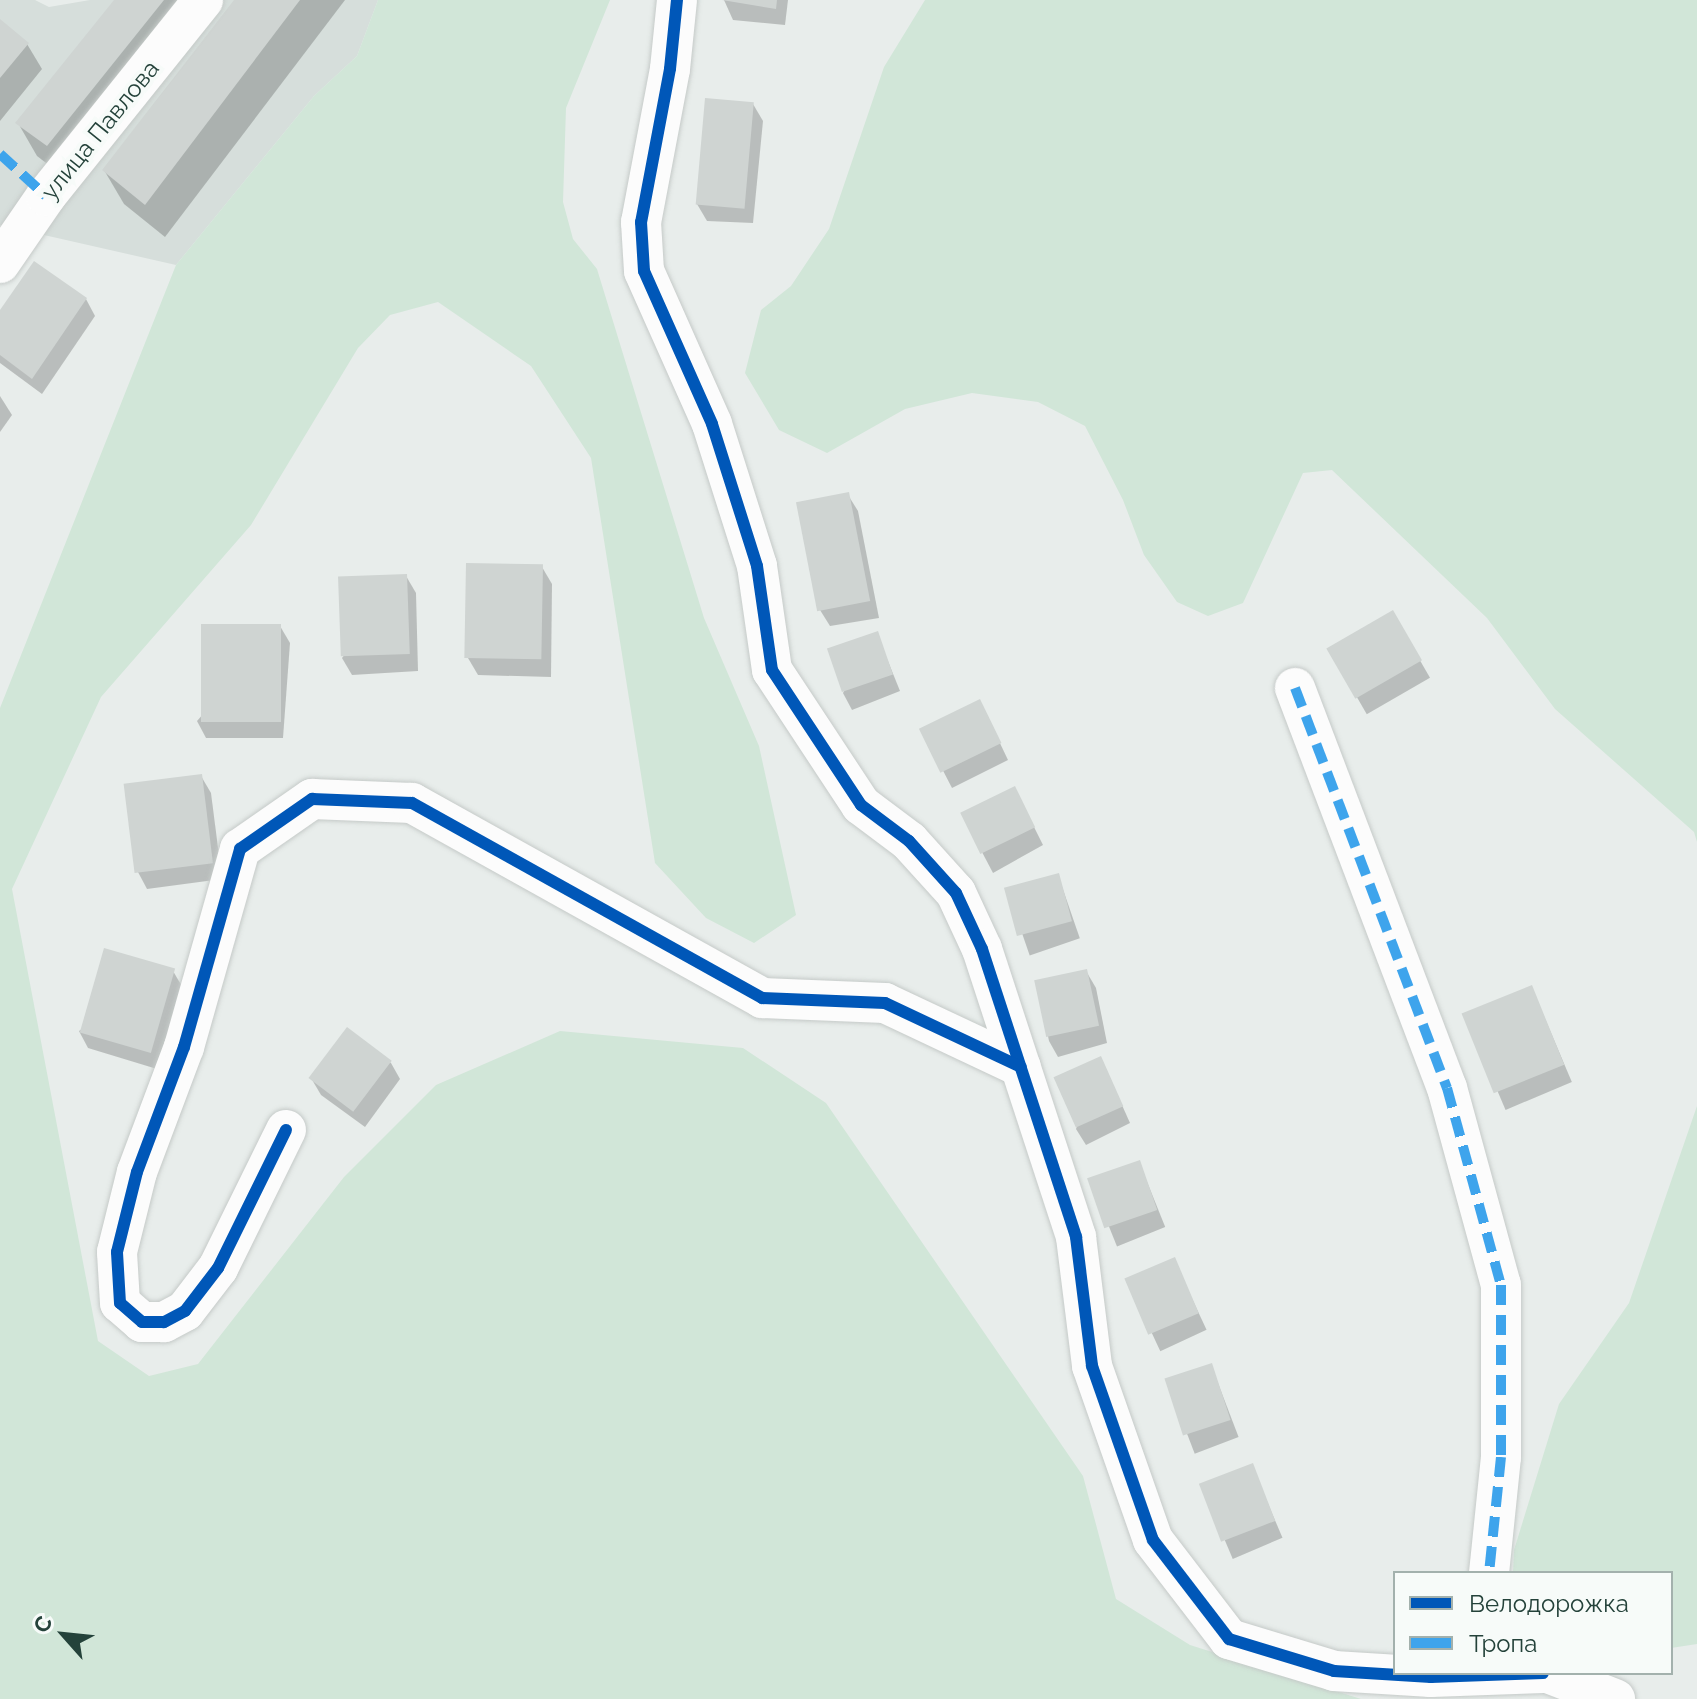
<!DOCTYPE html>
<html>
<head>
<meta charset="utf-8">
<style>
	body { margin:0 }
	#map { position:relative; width:1697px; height:1699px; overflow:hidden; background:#e8edeb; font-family:Raleway,sans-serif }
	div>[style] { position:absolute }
	.built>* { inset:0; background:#d6dedb }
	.green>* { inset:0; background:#d1e6d8 }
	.shadow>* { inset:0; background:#0003; transform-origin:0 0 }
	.building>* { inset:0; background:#cfd4d2; transform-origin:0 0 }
	.roads { filter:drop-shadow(0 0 2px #c5cac8) drop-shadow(0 0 2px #c5cac8) }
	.minor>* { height:40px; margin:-20px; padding:0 20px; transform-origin:20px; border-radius:20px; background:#fcfcfc }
	.quiet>* { height:10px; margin-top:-5px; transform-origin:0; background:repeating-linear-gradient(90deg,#3ea4ec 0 20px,transparent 0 30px) }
	.cycleway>* { height:12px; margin:-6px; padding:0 6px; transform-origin:6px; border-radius:6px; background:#0057b8 }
	span { translate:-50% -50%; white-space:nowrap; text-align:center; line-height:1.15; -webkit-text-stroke:8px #f7fbf9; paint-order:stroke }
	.street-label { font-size:24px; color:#24423a }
	.legend { position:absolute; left:1393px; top:1571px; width:280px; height:104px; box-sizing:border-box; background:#f7fbf9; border:2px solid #a3b1ad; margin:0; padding:10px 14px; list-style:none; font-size:24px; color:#24423a }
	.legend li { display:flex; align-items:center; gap:16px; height:40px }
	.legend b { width:40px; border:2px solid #a3b1ad }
	.north { position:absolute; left:24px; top:1595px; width:80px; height:80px; -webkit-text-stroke:6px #f7fbf9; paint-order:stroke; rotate:297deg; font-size:22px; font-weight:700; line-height:32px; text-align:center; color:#24423a }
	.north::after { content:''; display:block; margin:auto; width:28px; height:36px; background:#24423a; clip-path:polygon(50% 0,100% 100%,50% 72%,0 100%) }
</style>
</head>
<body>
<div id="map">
	<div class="built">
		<div style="clip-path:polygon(0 0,35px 0,49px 7px,90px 0,378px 0,357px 56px,314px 96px,176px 265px,0 225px)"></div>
	</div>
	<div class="green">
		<div style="clip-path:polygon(378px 0,610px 0,566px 108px,563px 202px,573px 239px,597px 269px,704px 618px,759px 746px,796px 915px,754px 943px,706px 918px,655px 863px,591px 458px,531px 366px,438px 302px,390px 315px,358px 348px,251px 525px,101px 697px,12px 889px,98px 1341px,149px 1376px,198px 1364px,344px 1177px,436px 1085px,560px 1031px,743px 1048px,826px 1103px,1083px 1476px,1116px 1599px,1190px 1645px,1361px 1699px,0 1699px,0 708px,176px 265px,314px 96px,357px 56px)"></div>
		<div style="clip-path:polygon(925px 0,1697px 0,1697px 842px,1694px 832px,1555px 709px,1487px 618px,1332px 470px,1303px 473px,1243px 603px,1208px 616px,1177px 602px,1144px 555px,1123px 500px,1085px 426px,1038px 402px,972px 393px,905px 409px,827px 453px,779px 430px,745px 373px,761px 310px,791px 286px,829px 229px,884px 67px)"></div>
		<div style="clip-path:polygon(1697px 1106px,1697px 1644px,1671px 1648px,1671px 1573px,1513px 1573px,1514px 1550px,1559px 1404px,1629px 1303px)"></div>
	</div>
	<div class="shadow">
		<div style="clip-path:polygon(116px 0,210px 0,67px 179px,37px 156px,18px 123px)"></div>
		<div style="clip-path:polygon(236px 0,345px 0,165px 237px,124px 204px,104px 170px)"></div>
		<div style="clip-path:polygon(724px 0,788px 0,785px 25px,733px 20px)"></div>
		<div style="clip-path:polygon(0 22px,27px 44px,42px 69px,0 121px)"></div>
		<div style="clip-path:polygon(753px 104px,763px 121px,753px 223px,707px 221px,697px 204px)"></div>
		<div style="clip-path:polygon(86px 299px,95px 316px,42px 394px,0 363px,0 313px)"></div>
		<div style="clip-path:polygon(0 396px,12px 415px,0 432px)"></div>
		<div style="clip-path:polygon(848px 495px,858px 511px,879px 618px,830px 626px,820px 610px)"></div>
		<div style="clip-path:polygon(542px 567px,552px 584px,551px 677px,478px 675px,468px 658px)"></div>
		<div style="clip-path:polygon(406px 576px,416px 593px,418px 671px,352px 675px,342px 658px)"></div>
		<div style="left:1392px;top:612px;width:76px;height:73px;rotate:60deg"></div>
		<div style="clip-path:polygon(280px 626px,290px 643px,283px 738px,206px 738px,197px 721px)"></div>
		<div style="clip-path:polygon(877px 634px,900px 691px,852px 710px,843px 693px)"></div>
		<div style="clip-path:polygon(988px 718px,1008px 760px,952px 788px,922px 730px)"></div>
		<div style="clip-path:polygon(201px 776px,211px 793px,222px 879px,147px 889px,138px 872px)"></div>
		<div style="clip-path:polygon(1023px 805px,1043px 845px,993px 873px,962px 814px)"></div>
		<div style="left:1058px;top:875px;width:67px;height:53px;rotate:71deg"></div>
		<div style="clip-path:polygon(173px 971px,183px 988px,157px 1069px,88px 1048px,79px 1031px)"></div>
		<div style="clip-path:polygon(1086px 971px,1096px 988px,1107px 1043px,1058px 1057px,1049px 1041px,1037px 983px)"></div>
		<div style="left:1532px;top:988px;width:102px;height:72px;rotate:67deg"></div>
		<div style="clip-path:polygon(347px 1030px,391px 1063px,400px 1079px,365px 1127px,321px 1095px,311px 1078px)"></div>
		<div style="clip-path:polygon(1101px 1058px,1130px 1123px,1086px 1145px,1076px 1129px)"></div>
		<div style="left:1139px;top:1162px;width:70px;height:52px;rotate:68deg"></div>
		<div style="left:1174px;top:1260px;width:77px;height:51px;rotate:65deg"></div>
		<div style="left:1211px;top:1365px;width:77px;height:47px;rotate:69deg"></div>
		<div style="left:1252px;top:1466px;width:78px;height:54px;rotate:67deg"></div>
	</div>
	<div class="building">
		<div style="clip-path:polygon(114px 0,164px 0,47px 146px,15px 123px)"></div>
		<div style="clip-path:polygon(234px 0,300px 0,145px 205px,102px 170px)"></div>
		<div style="clip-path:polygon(722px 0,777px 0,776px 9px)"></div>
		<div style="clip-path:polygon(0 19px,29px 43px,0 78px)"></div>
		<div style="left:705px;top:98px;width:49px;height:107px;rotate:5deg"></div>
		<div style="clip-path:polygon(34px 261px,87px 298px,32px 379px,0 355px,0 310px)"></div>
		<div style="left:849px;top:492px;width:111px;height:54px;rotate:79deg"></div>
		<div style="left:466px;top:563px;width:77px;height:95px;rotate:1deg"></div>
		<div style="left:407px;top:574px;width:80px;height:69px;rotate:88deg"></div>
		<div style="left:1393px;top:610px;width:58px;height:77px;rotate:60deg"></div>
		<div style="left:201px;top:624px;width:80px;height:98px"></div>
		<div style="left:878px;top:631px;width:46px;height:54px;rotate:71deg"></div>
		<div style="left:980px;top:699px;width:49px;height:68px;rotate:64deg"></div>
		<div style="left:202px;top:774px;width:90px;height:79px;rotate:83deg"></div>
		<div style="left:1015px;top:786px;width:46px;height:61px;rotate:64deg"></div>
		<div style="left:1059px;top:873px;width:50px;height:57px;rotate:75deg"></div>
		<div style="left:104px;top:948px;width:74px;height:88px;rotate:16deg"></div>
		<div style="left:1087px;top:969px;width:58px;height:54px;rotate:78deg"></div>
		<div style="left:1532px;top:985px;width:86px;height:76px;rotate:68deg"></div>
		<div style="left:347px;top:1027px;width:56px;height:64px;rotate:37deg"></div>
		<div style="left:1101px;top:1056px;width:55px;height:52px;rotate:66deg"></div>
		<div style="left:1140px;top:1160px;width:53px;height:56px;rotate:71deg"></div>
		<div style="left:1175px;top:1257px;width:61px;height:55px;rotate:67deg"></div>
		<div style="left:1212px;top:1363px;width:60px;height:50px;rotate:72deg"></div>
		<div style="left:1253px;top:1463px;width:62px;height:58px;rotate:69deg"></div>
	</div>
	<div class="roads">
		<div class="minor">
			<div style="left:677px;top:0;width:69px;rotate:95.8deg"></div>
			<div style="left:670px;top:69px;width:156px;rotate:100.7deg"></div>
			<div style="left:641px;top:222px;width:49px;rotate:86.5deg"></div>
			<div style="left:644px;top:271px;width:167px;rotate:66deg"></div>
			<div style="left:712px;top:424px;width:149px;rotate:72.4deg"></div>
			<div style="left:757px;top:566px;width:105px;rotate:81.8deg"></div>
			<div style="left:772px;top:670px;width:162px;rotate:56.6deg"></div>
			<div style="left:861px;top:805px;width:60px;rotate:36.9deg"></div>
			<div style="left:909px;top:841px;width:70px;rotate:47.9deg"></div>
			<div style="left:956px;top:893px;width:62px;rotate:65.1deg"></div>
			<div style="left:982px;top:949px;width:303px;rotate:71.9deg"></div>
			<div style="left:1076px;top:1237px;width:130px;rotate:82.9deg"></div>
			<div style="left:1092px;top:1366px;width:184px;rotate:70.7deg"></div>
			<div style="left:1153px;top:1540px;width:125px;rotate:52.5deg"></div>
			<div style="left:1229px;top:1639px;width:110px;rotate:16.9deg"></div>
			<div style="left:1334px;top:1671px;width:97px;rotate:3.5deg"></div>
			<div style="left:1431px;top:1677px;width:112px;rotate:-2deg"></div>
			<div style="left:0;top:263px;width:81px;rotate:-55.5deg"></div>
			<div style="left:46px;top:196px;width:251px;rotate:-51.3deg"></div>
			<div style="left:1295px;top:688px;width:428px;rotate:69.2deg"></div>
			<div style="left:1447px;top:1088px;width:204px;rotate:74.7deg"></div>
			<div style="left:1501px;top:1285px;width:172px;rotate:90deg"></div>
			<div style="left:1501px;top:1457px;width:117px;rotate:95.9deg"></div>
			<div style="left:286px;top:1130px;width:154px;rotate:116.2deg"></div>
			<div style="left:218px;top:1268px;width:54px;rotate:127.5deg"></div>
			<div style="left:185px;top:1311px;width:24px;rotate:152deg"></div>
			<div style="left:164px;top:1322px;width:22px;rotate:180deg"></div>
			<div style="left:142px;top:1322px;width:29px;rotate:-139deg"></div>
			<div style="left:120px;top:1303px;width:51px;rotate:-93.4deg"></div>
			<div style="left:117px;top:1252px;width:82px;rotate:-76deg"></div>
			<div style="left:137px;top:1172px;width:134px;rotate:-69.4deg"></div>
			<div style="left:184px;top:1047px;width:206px;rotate:-74.2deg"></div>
			<div style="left:240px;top:849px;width:88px;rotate:-34.8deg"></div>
			<div style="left:312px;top:799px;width:100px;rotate:2.3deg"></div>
			<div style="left:412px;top:803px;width:401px;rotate:29.1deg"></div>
			<div style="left:762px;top:998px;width:123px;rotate:2.3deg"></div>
			<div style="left:885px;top:1003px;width:150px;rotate:25.2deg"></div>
			<div style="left:1548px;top:1673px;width:72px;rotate:21.2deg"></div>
		</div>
	</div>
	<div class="quiet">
		<div style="left:0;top:154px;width:62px;rotate:42.4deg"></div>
		<div style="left:1295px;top:688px;width:428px;rotate:69.2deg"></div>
		<div style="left:1447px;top:1088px;width:204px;rotate:74.7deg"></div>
		<div style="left:1501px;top:1285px;width:172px;rotate:90deg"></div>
		<div style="left:1501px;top:1457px;width:117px;rotate:95.9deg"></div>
	</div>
	<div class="cycleway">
		<div style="left:677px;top:0;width:69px;rotate:95.8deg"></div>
		<div style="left:670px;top:69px;width:156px;rotate:100.7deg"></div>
		<div style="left:641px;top:222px;width:49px;rotate:86.5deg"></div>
		<div style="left:644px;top:271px;width:167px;rotate:66deg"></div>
		<div style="left:712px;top:424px;width:149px;rotate:72.4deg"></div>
		<div style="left:757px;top:566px;width:105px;rotate:81.8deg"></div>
		<div style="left:772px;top:670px;width:162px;rotate:56.6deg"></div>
		<div style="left:861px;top:805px;width:60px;rotate:36.9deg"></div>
		<div style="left:909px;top:841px;width:70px;rotate:47.9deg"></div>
		<div style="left:956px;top:893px;width:62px;rotate:65.1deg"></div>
		<div style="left:982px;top:949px;width:303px;rotate:71.9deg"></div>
		<div style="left:1076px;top:1237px;width:130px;rotate:82.9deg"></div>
		<div style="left:1092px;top:1366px;width:184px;rotate:70.7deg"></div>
		<div style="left:1153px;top:1540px;width:125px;rotate:52.5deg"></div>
		<div style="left:1229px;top:1639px;width:110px;rotate:16.9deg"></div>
		<div style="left:1334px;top:1671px;width:97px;rotate:3.5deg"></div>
		<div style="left:1431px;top:1677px;width:112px;rotate:-2deg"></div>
		<div style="left:286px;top:1130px;width:154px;rotate:116.2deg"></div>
		<div style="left:218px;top:1268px;width:54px;rotate:127.5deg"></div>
		<div style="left:185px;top:1311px;width:24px;rotate:152deg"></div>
		<div style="left:164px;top:1322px;width:22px;rotate:180deg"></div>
		<div style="left:142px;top:1322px;width:29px;rotate:-139deg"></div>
		<div style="left:120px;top:1303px;width:51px;rotate:-93.4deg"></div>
		<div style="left:117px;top:1252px;width:82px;rotate:-76deg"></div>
		<div style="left:137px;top:1172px;width:134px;rotate:-69.4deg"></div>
		<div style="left:184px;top:1047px;width:206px;rotate:-74.2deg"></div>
		<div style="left:240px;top:849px;width:88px;rotate:-34.8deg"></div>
		<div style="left:312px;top:799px;width:100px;rotate:2.3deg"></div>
		<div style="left:412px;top:803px;width:401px;rotate:29.1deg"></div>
		<div style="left:762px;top:998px;width:123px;rotate:2.3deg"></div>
		<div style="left:885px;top:1003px;width:150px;rotate:25.2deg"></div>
	</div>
	<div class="street-label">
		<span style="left:100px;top:130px;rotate:-51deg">улица Павлова</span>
	</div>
	<ul class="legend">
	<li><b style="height:10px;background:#0057b8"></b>Велодорожка</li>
	<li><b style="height:10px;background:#3ea4ec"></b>Тропа</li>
	</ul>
	<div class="north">С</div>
</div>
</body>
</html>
